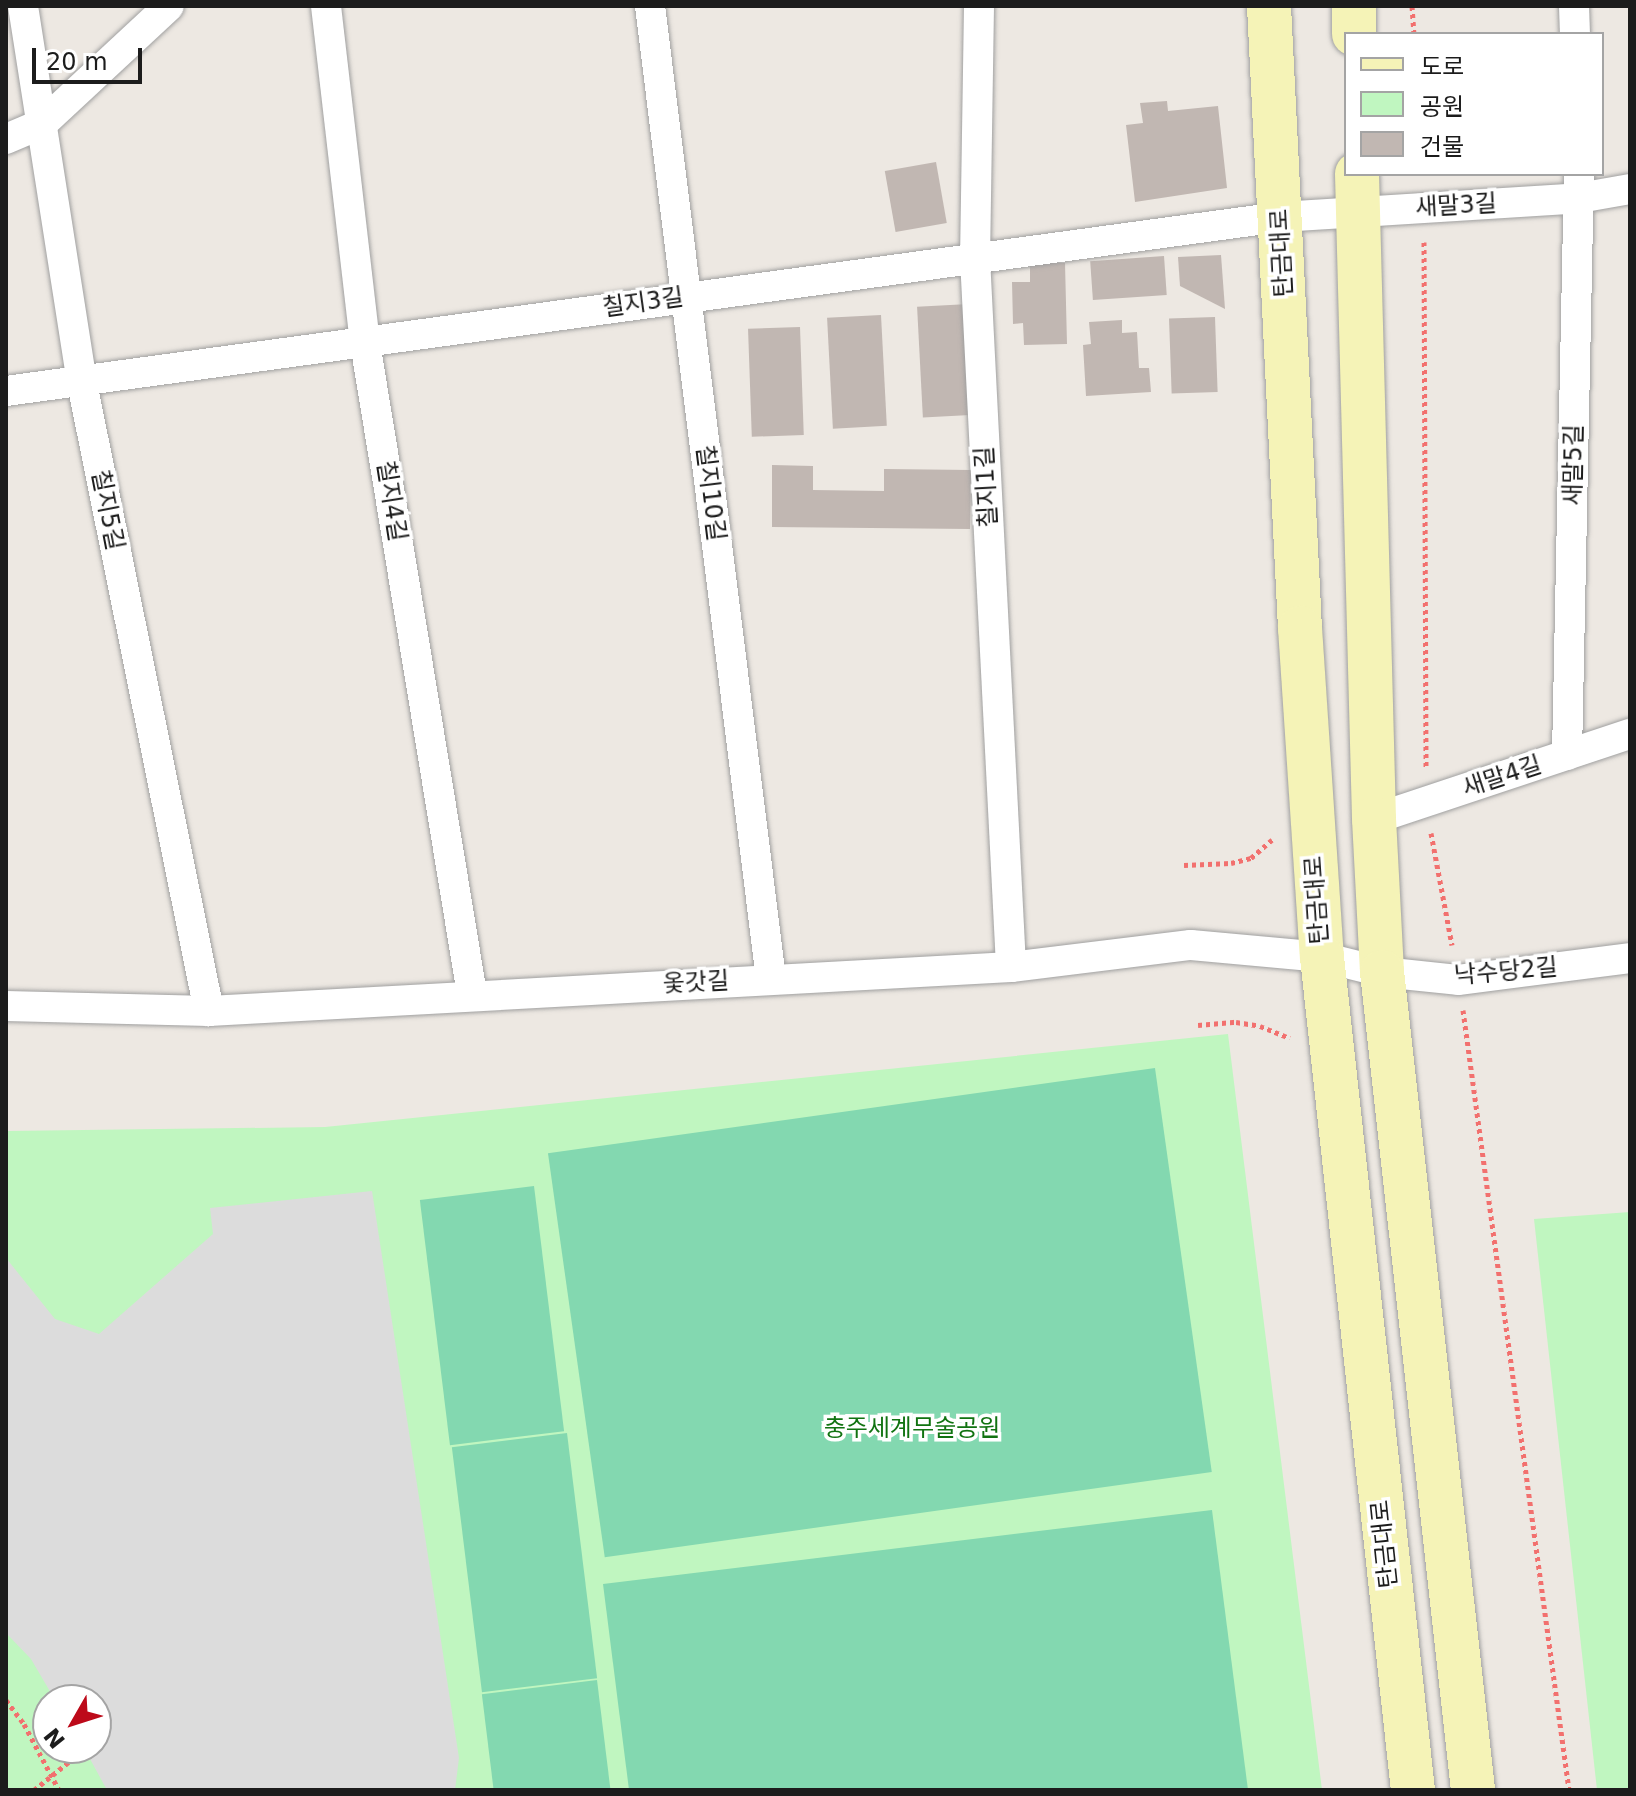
<!DOCTYPE html>
<html>
<head>
<meta charset="utf-8">
<style>
	body { margin:0 }
	#map { position:relative; width:1636px; height:1796px; overflow:hidden; background:#ede8e2; font-family:"DejaVu Sans","Noto Sans KR",sans-serif }
	div>[style] { position:absolute }
	.park>* { inset:0; background:#c0f6c0 }
	.pitch>* { inset:0; background:#83d8b0; transform-origin:0 0 }
	.parking>* { inset:0; background:#dcdcdc }
	.building>* { inset:0; background:#c1b7b2; transform-origin:0 0 }
	.path>* { height:5px; margin-top:-2.5px; transform-origin:0; background:repeating-linear-gradient(90deg,#f2706e 0 4px,transparent 0 8px) }
	.roads { filter:drop-shadow(0 0 2px #a0a0a0) drop-shadow(0 0 2px #a0a0a0) }
	.street>* { height:30px; margin:-15px; padding:0 15px; transform-origin:15px; border-radius:15px; background:#fff }
	.secondary>* { height:44px; margin:-22px; padding:0 22px; transform-origin:22px; border-radius:22px; background:#f5f3b7 }
	span { translate:-50% -50%; white-space:nowrap; text-align:center; line-height:1.15; -webkit-text-stroke:7px #fff; paint-order:stroke }
	.street-label { font-size:24px; color:#1c1c1c }
	.park-label { font-size:24px; color:#117311 }
	.frame { position:absolute; inset:0; border:8px solid #1c1c1c; pointer-events:none }
	.legend { position:absolute; left:1344px; top:32px; width:260px; height:144px; box-sizing:border-box; background:#fff; border:2px solid #a4a4a4; margin:0; padding:10px 14px; list-style:none; font-size:24px; color:#1c1c1c }
	.legend li { display:flex; align-items:center; gap:16px; height:40px }
	.legend b { width:40px; border:2px solid #a4a4a4 }
	.north { position:absolute; left:32px; top:1684px; width:80px; height:80px; box-sizing:border-box; background:#fff; border:2px solid #a4a4a4; border-radius:50%; rotate:231deg; font-size:22px; font-weight:700; line-height:32px; text-align:center; color:#1c1c1c }
	.north::after { content:''; display:block; margin:auto; width:28px; height:36px; background:#bd0a1a; clip-path:polygon(50% 0,100% 100%,50% 72%,0 100%) }
	.scale { position:absolute; left:32px; top:48px; width:110px; height:36px; box-sizing:border-box; border:4px solid #1c1c1c; border-top:0; padding-left:10px; font-size:24px; line-height:28px; white-space:nowrap; color:#1c1c1c; -webkit-text-stroke:6px #fff; paint-order:stroke }
</style>
</head>
<body>
<div id="map">
	<div class="park">
		<div style="clip-path:polygon(evenodd,1228px 1034px,1322px 1790px,6px 1790px,6px 1131px,325px 1127px,1228px 1034px,48px 1700px,96px 1700px,96px 1748px,48px 1748px,48px 1700px)"></div>
		<div style="clip-path:polygon(1630px 1212px,1630px 1790px,1597px 1790px,1534px 1219px)"></div>
	</div>
	<div class="pitch">
		<div style="left:1155px;top:1068px;width:408px;height:613px;rotate:82deg"></div>
		<div style="left:534px;top:1186px;width:247px;height:115px;rotate:83deg"></div>
		<div style="left:567px;top:1433px;width:247px;height:116px;rotate:83deg"></div>
		<div style="clip-path:polygon(1212px 1510px,1248px 1790px,629px 1790px,603px 1584px)"></div>
		<div style="left:597px;top:1680px;width:111px;height:116px;rotate:83deg"></div>
	</div>
	<div class="parking">
		<div style="clip-path:polygon(372px 1191px,459px 1758px,455px 1790px,107px 1790px,84px 1748px,96px 1748px,96px 1700px,55px 1700px,31px 1659px,6px 1633px,6px 1258px,55px 1319px,99px 1334px,213px 1234px,210px 1208px)"></div>
	</div>
	<div class="building">
		<div style="clip-path:polygon(1167px 101px,1168px 111px,1218px 106px,1227px 188px,1135px 202px,1126px 125px,1143px 123px,1140px 103px)"></div>
		<div style="left:936px;top:162px;width:62px;height:52px;rotate:80deg"></div>
		<div style="clip-path:polygon(1221px 255px,1225px 309px,1180px 286px,1178px 257px)"></div>
		<div style="left:1164px;top:256px;width:39px;height:74px;rotate:86deg"></div>
		<div style="clip-path:polygon(1030px 263px,1065px 263px,1067px 344px,1024px 345px,1023px 323px,1013px 324px,1012px 282px,1030px 282px)"></div>
		<div style="left:969px;top:304px;width:111px;height:52px;rotate:87deg"></div>
		<div style="left:881px;top:315px;width:111px;height:54px;rotate:87deg"></div>
		<div style="left:1215px;top:317px;width:75px;height:46px;rotate:88deg"></div>
		<div style="clip-path:polygon(1122px 320px,1122px 333px,1137px 332px,1139px 368px,1149px 368px,1151px 392px,1086px 396px,1083px 345px,1091px 344px,1089px 322px)"></div>
		<div style="left:800px;top:327px;width:108px;height:52px;rotate:88deg"></div>
		<div style="clip-path:polygon(772px 465px,813px 466px,813px 490px,884px 491px,884px 469px,971px 470px,970px 529px,772px 527px)"></div>
	</div>
	<div class="path">
		<div style="left:1412px;top:6px;width:28px;rotate:86deg"></div>
		<div style="left:1424px;top:242px;width:526px;rotate:89.78deg"></div>
		<div style="left:1431px;top:833px;width:114px;rotate:79.4deg"></div>
		<div style="left:1184px;top:865px;width:47px;rotate:-2.4deg"></div>
		<div style="left:1231px;top:863px;width:21px;rotate:-14deg"></div>
		<div style="left:1251px;top:858px;width:28px;rotate:-41deg"></div>
		<div style="left:1463px;top:1010px;width:787px;rotate:82.26deg"></div>
		<div style="left:1198px;top:1025px;width:38px;rotate:-5deg"></div>
		<div style="left:1236px;top:1022px;width:24px;rotate:9deg"></div>
		<div style="left:1260px;top:1026px;width:32px;rotate:22deg"></div>
		<div style="left:6px;top:1700px;width:30px;rotate:53deg"></div>
		<div style="left:24px;top:1724px;width:75px;rotate:62.1deg"></div>
		<div style="left:96px;top:1740px;width:12px;rotate:-42deg"></div>
		<div style="left:34px;top:1790px;width:67px;rotate:-38.9deg"></div>
	</div>
	<div class="roads">
		<div class="street">
			<div style="left:23px;top:6px;width:382px;rotate:81.1deg"></div>
			<div style="left:82px;top:383px;width:641px;rotate:78.57deg"></div>
			<div style="left:326px;top:6px;width:339px;rotate:83.4deg"></div>
			<div style="left:365px;top:343px;width:660px;rotate:80.67deg"></div>
			<div style="left:650px;top:6px;width:980px;rotate:82.91deg"></div>
			<div style="left:979px;top:6px;width:252px;rotate:90.9deg"></div>
			<div style="left:975px;top:258px;width:710px;rotate:87.09deg"></div>
			<div style="left:1574px;top:6px;width:28px;rotate:88deg"></div>
			<div style="left:6px;top:139px;width:39px;rotate:-23deg"></div>
			<div style="left:42px;top:124px;width:173px;rotate:-42.9deg"></div>
			<div style="left:6px;top:391px;width:1286px;rotate:-7.78deg"></div>
			<div style="left:1280px;top:217px;width:300px;rotate:-3.6deg"></div>
			<div style="left:1579px;top:198px;width:52px;rotate:-10deg"></div>
			<div style="left:1567px;top:755px;width:581px;rotate:-88.82deg"></div>
			<div style="left:1374px;top:819px;width:270px;rotate:-18.4deg"></div>
			<div style="left:6px;top:1006px;width:203px;rotate:1.4deg"></div>
			<div style="left:209px;top:1011px;width:803px;rotate:-3.14deg"></div>
			<div style="left:1011px;top:967px;width:181px;rotate:-7deg"></div>
			<div style="left:1191px;top:945px;width:132px;rotate:5.2deg"></div>
			<div style="left:1322px;top:957px;width:62px;rotate:14deg"></div>
			<div style="left:1382px;top:972px;width:76px;rotate:6deg"></div>
			<div style="left:1458px;top:980px;width:173px;rotate:-7.3deg"></div>
		</div>
		<div class="secondary">
			<div style="left:1269px;top:6px;width:623px;rotate:87.15deg"></div>
			<div style="left:1300px;top:628px;width:330px;rotate:86.2deg"></div>
			<div style="left:1322px;top:957px;width:838px;rotate:83.77deg"></div>
			<div style="left:1354px;top:6px;width:28px;rotate:90deg"></div>
			<div style="left:1357px;top:174px;width:645px;rotate:88.49deg"></div>
			<div style="left:1374px;top:819px;width:153px;rotate:87deg"></div>
			<div style="left:1382px;top:972px;width:823px;rotate:83.65deg"></div>
		</div>
	</div>
	<div class="street-label">
		<span style="left:1456px;top:206px;rotate:-3deg">새말3길</span>
		<span style="left:1282px;top:253px;rotate:-93deg">탄금대로</span>
		<span style="left:643px;top:303px;rotate:-8deg">칠지3길</span>
		<span style="left:1574px;top:465px;rotate:-89deg">새말5길</span>
		<span style="left:987px;top:487px;rotate:-93deg">칠지1길</span>
		<span style="left:710px;top:493px;rotate:83deg">칠지10길</span>
		<span style="left:391px;top:501px;rotate:81deg">칠지4길</span>
		<span style="left:107px;top:510px;rotate:79deg">칠지5길</span>
		<span style="left:1502px;top:777px;rotate:-18deg">새말4길</span>
		<span style="left:1317px;top:900px;rotate:-94deg">탄금대로</span>
		<span style="left:1506px;top:972px;rotate:-5deg">낙수당2길</span>
		<span style="left:696px;top:983px;rotate:-3deg">옻갓길</span>
		<span style="left:1385px;top:1544px;rotate:-96deg">탄금대로</span>
	</div>
	<div class="park-label">
		<span style="left:912px;top:1429px">충주세계무술공원</span>
	</div>
	<div class="frame"></div>
	<ul class="legend">
	<li><b style="height:10px;background:#f5f3b7"></b>도로</li>
	<li><b style="height:22px;background:#c0f6c0"></b>공원</li>
	<li><b style="height:22px;background:#c1b7b2"></b>건물</li>
	</ul>
	<div class="north">N</div>
	<div class="scale">20 m</div>
</div>
</body>
</html>
